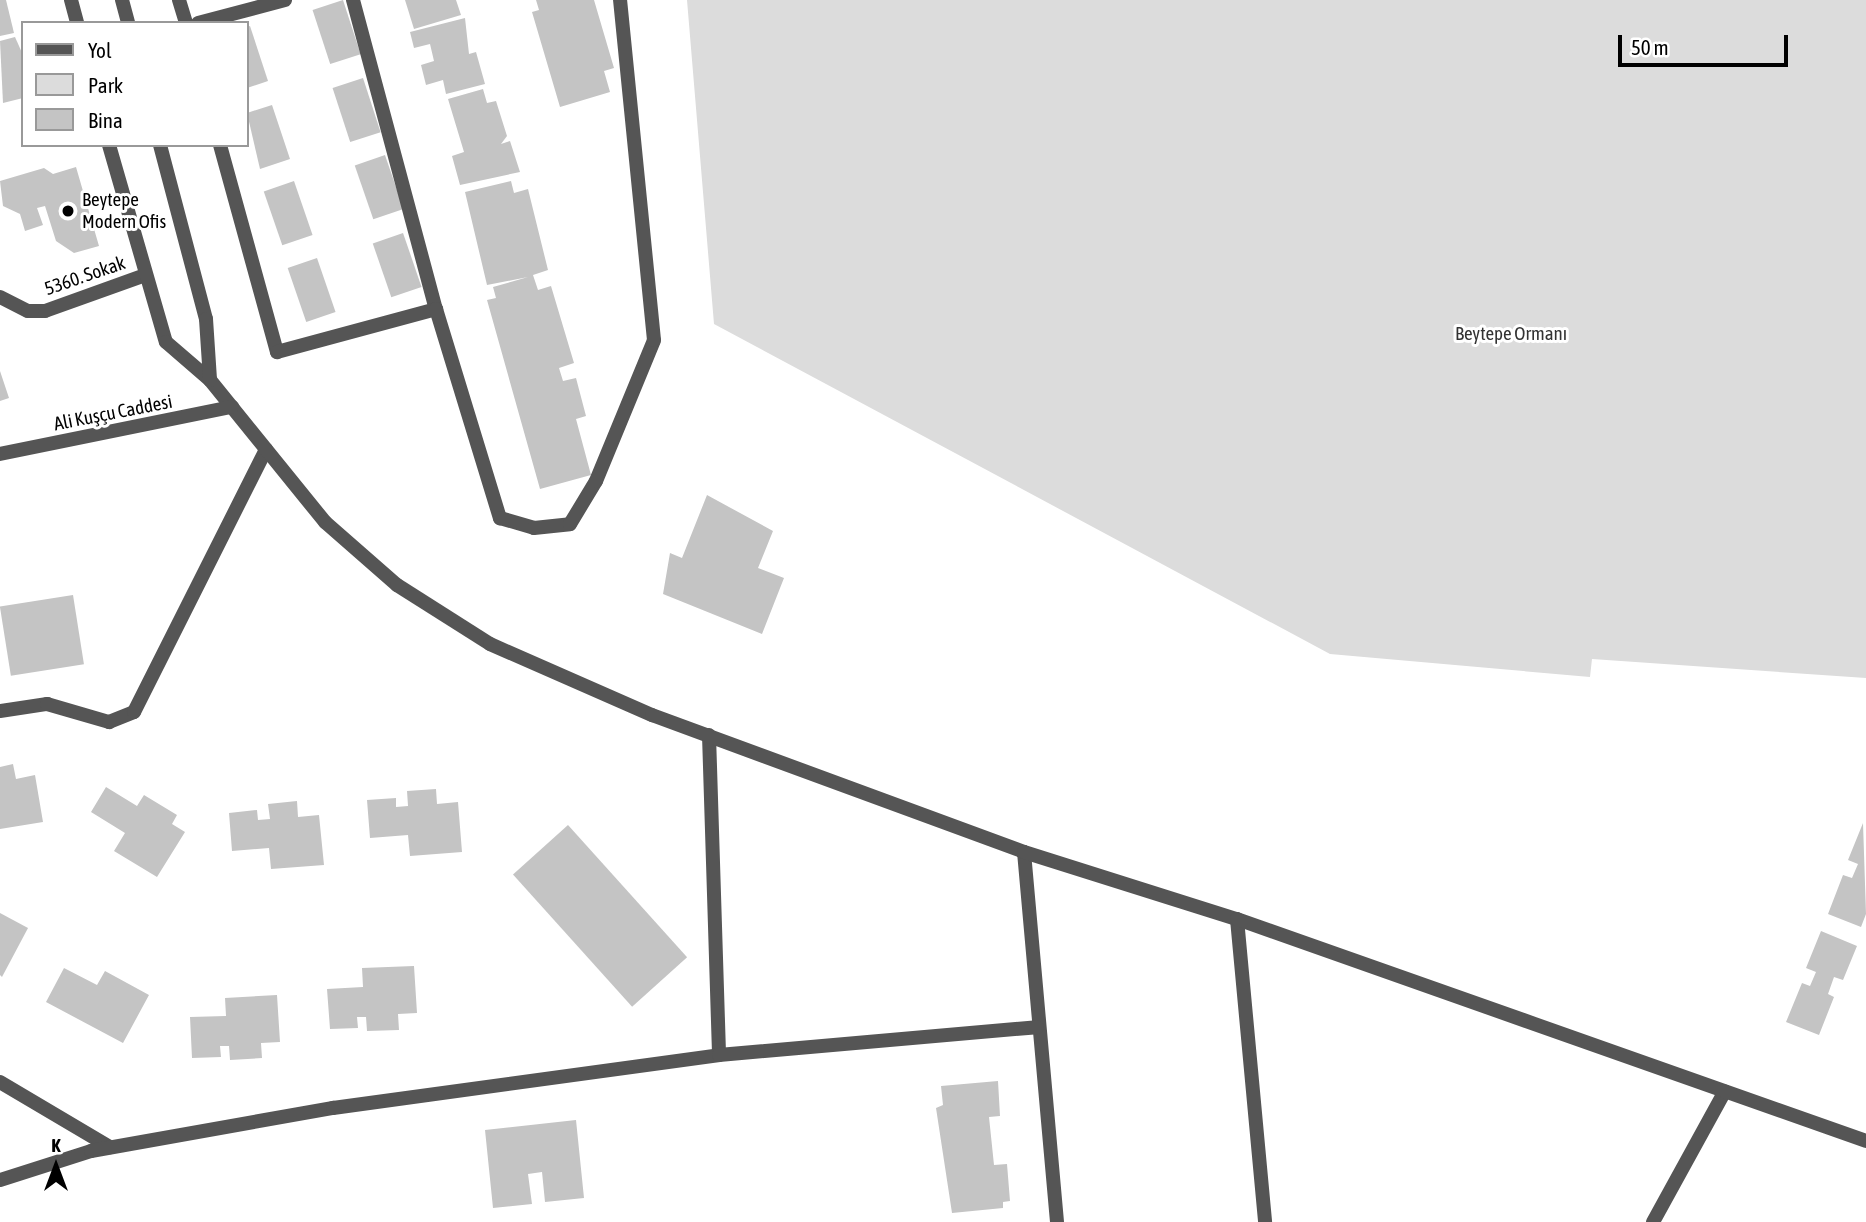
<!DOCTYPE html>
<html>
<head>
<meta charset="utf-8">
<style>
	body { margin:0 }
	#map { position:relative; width:1866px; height:1222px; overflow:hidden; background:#fff; font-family:"Asap Condensed",sans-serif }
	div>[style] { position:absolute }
	.green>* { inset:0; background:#dcdcdc }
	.building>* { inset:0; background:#c4c4c4; transform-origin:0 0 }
	.minor>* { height:14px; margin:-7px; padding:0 7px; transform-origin:7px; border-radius:7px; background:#555 }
	.tertiary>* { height:14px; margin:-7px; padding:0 7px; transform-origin:7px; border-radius:7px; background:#555 }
	.dots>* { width:19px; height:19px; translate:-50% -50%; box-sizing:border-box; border:4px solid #fff; border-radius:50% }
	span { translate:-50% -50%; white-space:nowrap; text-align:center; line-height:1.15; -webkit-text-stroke:6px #fff; paint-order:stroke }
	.poi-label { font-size:19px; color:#000 }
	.left { translate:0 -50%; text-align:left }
	.street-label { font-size:19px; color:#000 }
	.park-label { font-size:19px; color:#333 }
	.legend { position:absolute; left:21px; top:21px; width:228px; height:126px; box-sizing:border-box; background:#fff; border:2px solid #999; margin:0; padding:9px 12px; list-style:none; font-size:21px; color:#000 }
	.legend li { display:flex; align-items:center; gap:14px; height:35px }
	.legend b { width:35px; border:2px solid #999 }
	.north { position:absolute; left:21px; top:1131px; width:70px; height:70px; -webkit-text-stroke:5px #fff; paint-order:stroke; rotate:0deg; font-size:19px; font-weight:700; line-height:28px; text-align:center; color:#000 }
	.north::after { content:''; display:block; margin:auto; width:24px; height:32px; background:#000; clip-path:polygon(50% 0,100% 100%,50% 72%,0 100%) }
	.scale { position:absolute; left:1618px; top:35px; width:170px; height:32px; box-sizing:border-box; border:4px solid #000; border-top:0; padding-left:9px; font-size:21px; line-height:24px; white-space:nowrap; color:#000; -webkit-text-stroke:5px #fff; paint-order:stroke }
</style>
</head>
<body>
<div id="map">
	<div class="green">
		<div style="clip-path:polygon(687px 0,1866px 0,1866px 678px,1592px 659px,1590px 677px,1330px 654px,714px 324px)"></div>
	</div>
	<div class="building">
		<div style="clip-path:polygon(0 0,6px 0,14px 33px,0 36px)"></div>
		<div style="left:343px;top:0;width:57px;height:32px;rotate:72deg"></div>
		<div style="clip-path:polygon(405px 0,456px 0,461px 15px,414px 29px)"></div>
		<div style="clip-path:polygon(536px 0,594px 0,614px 68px,604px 71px,610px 92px,560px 107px,532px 12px,539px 10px)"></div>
		<div style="clip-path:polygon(465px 18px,469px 54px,476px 52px,485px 84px,446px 94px,443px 80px,426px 85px,421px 65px,434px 61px,430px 44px,414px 48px,410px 32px)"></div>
		<div style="clip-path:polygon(250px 26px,268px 81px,247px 88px,247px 27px)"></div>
		<div style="clip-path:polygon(15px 37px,23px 55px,23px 98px,3px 103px,0 41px)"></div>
		<div style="left:363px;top:78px;width:57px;height:32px;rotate:72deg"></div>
		<div style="clip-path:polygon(483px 89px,487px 103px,496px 101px,507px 136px,501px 144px,510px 141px,520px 172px,460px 185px,452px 156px,464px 152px,448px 99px)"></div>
		<div style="clip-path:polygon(272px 105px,290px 159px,260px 169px,247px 113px)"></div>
		<div style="left:385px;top:155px;width:57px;height:32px;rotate:71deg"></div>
		<div style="clip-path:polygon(76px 167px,99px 246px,74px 253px,56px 241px,45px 206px,37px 208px,43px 225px,25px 231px,20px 214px,3px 206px,0 181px,44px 168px,53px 174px)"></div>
		<div style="left:294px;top:181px;width:57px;height:32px;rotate:71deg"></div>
		<div style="clip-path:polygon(511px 181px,514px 193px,528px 189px,548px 270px,533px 275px,538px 290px,551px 286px,574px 363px,559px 368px,563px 381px,576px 378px,586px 416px,576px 419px,591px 475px,540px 489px,487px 300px,496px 298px,493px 287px,528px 277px,487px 285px,465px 192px)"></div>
		<div style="left:403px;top:233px;width:57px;height:32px;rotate:71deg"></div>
		<div style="left:317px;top:258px;width:57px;height:31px;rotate:71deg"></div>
		<div style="clip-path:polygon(0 371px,9px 398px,0 401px)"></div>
		<div style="clip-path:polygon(707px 495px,773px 531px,758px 568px,784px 578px,762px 634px,663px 594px,670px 553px,682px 558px)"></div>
		<div style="left:73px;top:595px;width:70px;height:74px;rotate:81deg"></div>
		<div style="clip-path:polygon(13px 764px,16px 779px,35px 775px,43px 822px,0 829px,0 767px)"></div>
		<div style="clip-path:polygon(106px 787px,137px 806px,144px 795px,177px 815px,172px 824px,185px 832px,157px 877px,114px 851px,125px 833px,91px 812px)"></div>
		<div style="clip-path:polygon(436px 789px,437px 804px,458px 802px,462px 852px,410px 856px,408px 835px,370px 838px,367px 800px,396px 798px,396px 807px,408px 806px,407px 791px)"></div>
		<div style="clip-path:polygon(297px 801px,298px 817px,319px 815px,324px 865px,271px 869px,269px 848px,232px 851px,229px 813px,257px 810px,258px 820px,270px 819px,268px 804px)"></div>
		<div style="clip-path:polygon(1863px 823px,1866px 914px,1861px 927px,1828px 914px,1843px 875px,1852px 878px,1858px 864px,1848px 860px)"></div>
		<div style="left:568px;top:825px;width:178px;height:74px;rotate:48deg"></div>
		<div style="clip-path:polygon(0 913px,28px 928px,2px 977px,0 975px)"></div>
		<div style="clip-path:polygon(1821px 931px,1857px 946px,1843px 980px,1834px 977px,1828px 994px,1834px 997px,1819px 1035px,1786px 1022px,1802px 983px,1810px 986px,1816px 972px,1806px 968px)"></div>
		<div style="clip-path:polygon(414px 966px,417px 1013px,398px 1014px,399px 1030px,367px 1031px,366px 1017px,357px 1017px,358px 1028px,330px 1029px,327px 989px,363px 987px,362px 968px)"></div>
		<div style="clip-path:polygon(64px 968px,97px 985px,105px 971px,149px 995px,123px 1043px,46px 1002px)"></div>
		<div style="clip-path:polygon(277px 995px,280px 1042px,261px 1043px,262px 1058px,230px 1060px,229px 1046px,220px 1046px,221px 1057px,192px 1058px,190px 1017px,226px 1016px,225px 998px)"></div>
		<div style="clip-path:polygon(998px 1081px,1000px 1116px,989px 1117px,994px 1165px,1007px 1164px,1010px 1201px,1003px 1202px,1003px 1208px,952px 1213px,936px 1108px,943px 1105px,941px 1086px)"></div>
		<div style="clip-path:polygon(576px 1120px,584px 1198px,545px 1202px,542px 1172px,528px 1174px,532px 1204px,493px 1208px,485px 1130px)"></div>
	</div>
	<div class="minor">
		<div style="left:179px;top:0;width:24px;rotate:73deg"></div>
		<div style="left:353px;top:0;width:320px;rotate:75deg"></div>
		<div style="left:198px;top:23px;width:90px;rotate:-14.8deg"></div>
		<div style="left:220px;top:145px;width:215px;rotate:74.6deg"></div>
		<div style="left:277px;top:352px;width:165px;rotate:-15.1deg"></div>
		<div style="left:436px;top:309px;width:219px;rotate:73deg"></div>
		<div style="left:500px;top:518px;width:35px;rotate:16deg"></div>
		<div style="left:534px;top:528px;width:36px;rotate:-6deg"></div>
		<div style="left:570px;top:524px;width:50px;rotate:-58.8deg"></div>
		<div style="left:596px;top:481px;width:152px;rotate:-67.6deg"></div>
		<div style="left:654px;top:340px;width:342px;rotate:-95.7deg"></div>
		<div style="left:0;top:297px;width:31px;rotate:27deg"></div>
		<div style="left:28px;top:311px;width:17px"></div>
		<div style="left:45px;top:311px;width:104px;rotate:-19.7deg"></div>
		<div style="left:0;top:711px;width:48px;rotate:-8.5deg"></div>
		<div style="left:47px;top:704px;width:65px;rotate:16.2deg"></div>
		<div style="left:109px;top:722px;width:27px;rotate:-22deg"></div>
		<div style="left:134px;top:712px;width:294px;rotate:-63.3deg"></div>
		<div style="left:709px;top:735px;width:320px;rotate:88.2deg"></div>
		<div style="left:1024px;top:852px;width:371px;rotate:84.9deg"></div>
		<div style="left:1237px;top:919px;width:304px;rotate:84.7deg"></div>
		<div style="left:0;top:1082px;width:128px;rotate:30.6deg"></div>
		<div style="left:0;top:1180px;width:96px;rotate:-17.7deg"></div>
		<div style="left:91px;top:1151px;width:246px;rotate:-10.1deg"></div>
		<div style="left:333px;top:1108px;width:390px;rotate:-7.8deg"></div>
		<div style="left:719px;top:1055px;width:319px;rotate:-5deg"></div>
		<div style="left:1653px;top:1222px;width:149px;rotate:-61.2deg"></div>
	</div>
	<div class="tertiary">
		<div style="left:71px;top:0;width:24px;rotate:75deg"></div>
		<div style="left:122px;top:0;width:24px;rotate:75deg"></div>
		<div style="left:109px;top:145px;width:205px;rotate:73.9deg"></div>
		<div style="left:166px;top:342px;width:58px;rotate:40.8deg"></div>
		<div style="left:210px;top:380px;width:183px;rotate:51deg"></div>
		<div style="left:325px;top:522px;width:96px;rotate:41.2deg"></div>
		<div style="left:397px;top:585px;width:110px;rotate:32.4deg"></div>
		<div style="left:490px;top:644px;width:177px;rotate:23.7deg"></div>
		<div style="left:652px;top:715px;width:396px;rotate:20.2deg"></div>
		<div style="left:1024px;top:852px;width:223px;rotate:17.5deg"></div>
		<div style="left:1237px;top:919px;width:667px;rotate:19.44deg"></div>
		<div style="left:160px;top:145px;width:180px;rotate:75.2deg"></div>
		<div style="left:206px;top:319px;width:61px;rotate:86.2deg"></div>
		<div style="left:0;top:454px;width:237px;rotate:-11.5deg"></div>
	</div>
	<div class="dots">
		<div style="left:68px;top:211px;background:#000"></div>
	</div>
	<div class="poi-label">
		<span class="left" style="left:82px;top:211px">Beytepe<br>Modern Ofis</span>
	</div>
	<div class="street-label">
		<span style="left:85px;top:276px;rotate:-19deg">5360. Sokak</span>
		<span style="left:113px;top:413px;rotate:-11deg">Ali Kuşçu Caddesi</span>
	</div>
	<div class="park-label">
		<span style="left:1511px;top:334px">Beytepe Ormanı</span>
	</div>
	<ul class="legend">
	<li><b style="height:9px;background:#555"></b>Yol</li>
	<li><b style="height:19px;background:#dcdcdc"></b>Park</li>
	<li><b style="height:19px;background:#c4c4c4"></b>Bina</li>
	</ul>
	<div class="north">K</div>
	<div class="scale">50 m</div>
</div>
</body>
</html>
